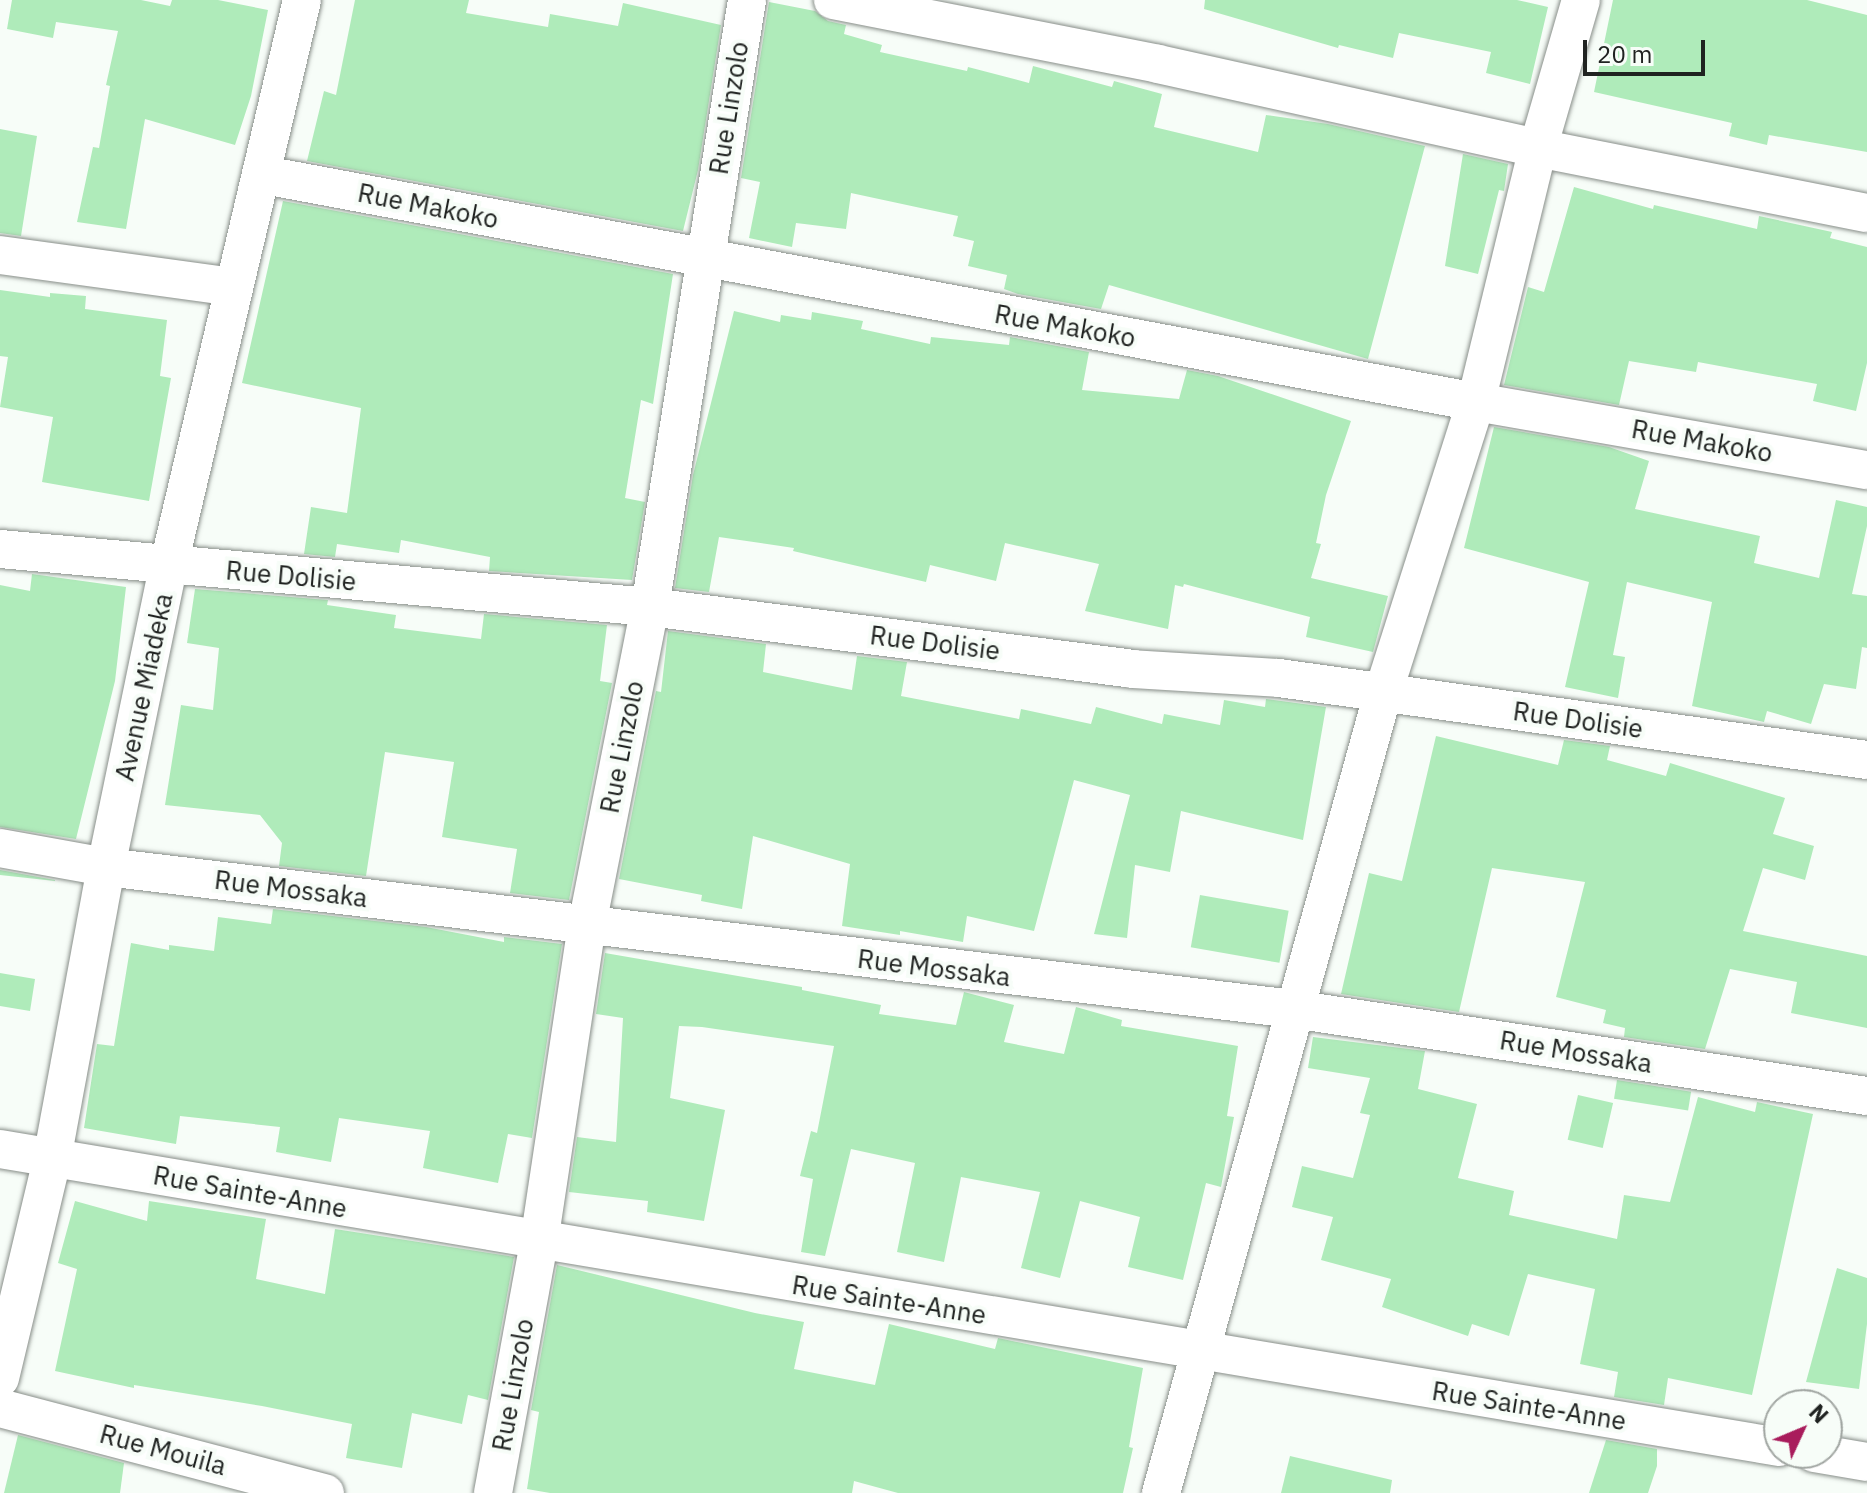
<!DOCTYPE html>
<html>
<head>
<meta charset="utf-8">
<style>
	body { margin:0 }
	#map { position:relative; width:1867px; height:1493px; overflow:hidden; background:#f7fdf8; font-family:"IBM Plex Sans",sans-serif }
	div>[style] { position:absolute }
	.building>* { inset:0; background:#afebba; transform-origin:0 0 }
	.roads { filter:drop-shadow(0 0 2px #888e89) drop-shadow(0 0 2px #888e89) }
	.minor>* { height:38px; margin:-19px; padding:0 19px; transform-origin:19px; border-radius:19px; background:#fff }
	span { translate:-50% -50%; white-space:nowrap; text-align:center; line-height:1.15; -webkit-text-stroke:8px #f7fdf8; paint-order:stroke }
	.street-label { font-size:26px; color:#202321 }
	.north { position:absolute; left:1763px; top:1389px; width:80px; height:80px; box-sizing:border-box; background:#f7fdf8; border:2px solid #a1a6a2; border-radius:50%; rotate:46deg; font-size:22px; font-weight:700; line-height:32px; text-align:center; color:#202321 }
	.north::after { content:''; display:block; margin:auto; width:28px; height:36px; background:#a91c5c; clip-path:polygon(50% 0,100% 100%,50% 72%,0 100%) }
	.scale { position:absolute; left:1583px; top:40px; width:122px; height:36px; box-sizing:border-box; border:4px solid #202321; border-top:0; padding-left:10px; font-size:24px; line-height:28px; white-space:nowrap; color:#202321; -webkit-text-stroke:6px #f7fdf8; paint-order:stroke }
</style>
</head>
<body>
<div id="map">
	<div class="building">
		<div style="clip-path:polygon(12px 0,141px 0,170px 6px,172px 0,218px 0,268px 10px,251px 96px,235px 145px,145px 119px,126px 229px,77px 222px,93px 147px,99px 148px,110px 86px,106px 85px,118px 31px,56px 22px,53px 38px,7px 29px)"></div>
		<div style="clip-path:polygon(355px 0,469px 0,466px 13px,548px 27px,550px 14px,618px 26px,623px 3px,721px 25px,698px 170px,683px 231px,307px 161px,324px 91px,336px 95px)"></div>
		<div style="clip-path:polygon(1205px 0,1517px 0,1548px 7px,1530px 84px,1486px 73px,1491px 52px,1399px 33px,1393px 58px,1339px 45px,1338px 48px,1204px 9px)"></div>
		<div style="clip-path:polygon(1613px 0,1807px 0,1867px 15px,1867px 152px,1769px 135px,1767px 145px,1729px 136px,1732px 123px,1594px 92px)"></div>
		<div style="clip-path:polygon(769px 2px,815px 11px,828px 21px,846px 25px,844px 34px,882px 45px,880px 52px,967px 71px,968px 67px,1029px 83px,1033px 66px,1112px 87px,1114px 81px,1162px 94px,1154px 127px,1258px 152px,1266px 115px,1328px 124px,1425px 146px,1368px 359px,1109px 285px,1101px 309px,1018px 294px,1004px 289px,1007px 275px,968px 266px,974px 241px,953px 236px,958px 216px,851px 193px,846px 229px,796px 223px,792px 247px,749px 238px,760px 182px,741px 178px)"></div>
		<div style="clip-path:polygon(0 129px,37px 136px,21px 236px,0 233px)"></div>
		<div style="clip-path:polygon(1463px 154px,1508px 164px,1504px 191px,1499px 190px,1478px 274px,1445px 266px)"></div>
		<div style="clip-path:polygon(1574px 187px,1653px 209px,1654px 205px,1757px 229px,1759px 216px,1832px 232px,1830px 238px,1867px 247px,1867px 363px,1856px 411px,1813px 401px,1817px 384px,1698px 362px,1696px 372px,1629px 361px,1619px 405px,1504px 385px,1528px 287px,1544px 292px)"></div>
		<div style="clip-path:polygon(283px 201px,673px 274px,653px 404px,641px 400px,625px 498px,645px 502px,632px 580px,489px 571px,490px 557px,401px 540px,399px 553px,337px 544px,335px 557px,304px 554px,311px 507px,347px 513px,361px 408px,242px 383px)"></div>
		<div style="clip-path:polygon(0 290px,50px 297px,50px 293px,86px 296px,85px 309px,167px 320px,160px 376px,171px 378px,149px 501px,42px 482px,53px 417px,0 407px,8px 357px,0 356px)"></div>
		<div style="clip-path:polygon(734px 311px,780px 322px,781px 315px,811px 320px,812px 312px,863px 321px,861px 329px,930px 344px,931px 337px,1009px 345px,1010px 337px,1089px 352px,1082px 390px,1179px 399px,1187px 370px,1218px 376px,1351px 421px,1326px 495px,1316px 543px,1321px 544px,1311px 578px,1388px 596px,1373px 652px,1306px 637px,1310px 617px,1184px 584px,1183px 587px,1175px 585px,1168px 629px,1085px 611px,1099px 564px,1005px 543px,996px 581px,930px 565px,926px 582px,793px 551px,794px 548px,719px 537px,709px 592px,675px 588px,693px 475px)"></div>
		<div style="clip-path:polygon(1494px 427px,1609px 447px,1649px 461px,1635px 509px,1760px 536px,1754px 563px,1819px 578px,1836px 500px,1867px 507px,1867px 526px,1852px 594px,1867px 596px,1867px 648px,1862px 647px,1856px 689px,1824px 684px,1811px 724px,1767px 711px,1764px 722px,1692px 706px,1712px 602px,1627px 582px,1613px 655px,1625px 657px,1618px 698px,1565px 687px,1589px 582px,1464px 548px)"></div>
		<div style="clip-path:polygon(32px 574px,126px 587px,115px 681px,76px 839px,0 827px,0 585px,30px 591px)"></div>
		<div style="clip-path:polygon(195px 589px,328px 600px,327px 605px,396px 615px,394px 628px,481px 639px,484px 614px,607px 625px,600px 681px,612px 683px,569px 900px,510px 893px,517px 849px,442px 837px,454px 762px,385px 752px,366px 876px,279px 866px,282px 843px,260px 815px,165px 805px,181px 705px,213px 710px,219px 648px,187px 643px)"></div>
		<div style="clip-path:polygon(668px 631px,766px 644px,763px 672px,852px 690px,857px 656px,907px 662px,901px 696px,1019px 719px,1021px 709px,1091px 724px,1096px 707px,1162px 724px,1164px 714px,1220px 725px,1224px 700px,1265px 707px,1266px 699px,1326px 707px,1303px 840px,1181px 811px,1170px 872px,1135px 865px,1127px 938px,1094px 934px,1130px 795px,1074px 780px,1034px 931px,967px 916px,963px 942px,900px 931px,900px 935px,842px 926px,850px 864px,753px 836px,742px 909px,701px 901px,702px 895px,619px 879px,656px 691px,661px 692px)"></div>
		<div style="clip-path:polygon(1436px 736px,1558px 765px,1564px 740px,1610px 746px,1607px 760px,1666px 776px,1670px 763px,1785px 798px,1773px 834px,1814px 846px,1805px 880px,1763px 868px,1743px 931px,1867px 956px,1867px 1028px,1791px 1013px,1797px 982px,1730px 969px,1705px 1049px,1624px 1037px,1625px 1028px,1603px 1023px,1606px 1010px,1556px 997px,1585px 882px,1492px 868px,1459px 1012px,1341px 994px,1369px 873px,1402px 881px)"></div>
		<div style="clip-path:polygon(0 870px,55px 880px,55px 881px,0 875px)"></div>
		<div style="left:1200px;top:895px;width:90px;height:53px;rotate:10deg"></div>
		<div style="clip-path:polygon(273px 909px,426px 927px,504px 942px,504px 937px,562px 944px,532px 1138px,508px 1134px,498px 1183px,423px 1168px,430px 1131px,339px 1118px,331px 1162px,276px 1152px,280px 1127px,180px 1116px,176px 1144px,84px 1128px,97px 1044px,114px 1046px,131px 943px,169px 950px,169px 945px,214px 951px,218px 917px,271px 924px)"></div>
		<div style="clip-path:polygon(605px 953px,802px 987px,802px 990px,881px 1005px,879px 1014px,956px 1025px,964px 992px,1014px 1005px,1004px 1042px,1064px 1054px,1076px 1007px,1122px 1020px,1121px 1026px,1238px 1046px,1227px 1116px,1234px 1117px,1221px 1187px,1206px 1183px,1183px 1280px,1128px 1267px,1140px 1217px,1080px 1201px,1060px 1278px,1021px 1268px,1040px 1192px,961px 1177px,944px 1262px,897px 1252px,915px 1163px,851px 1149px,825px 1256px,801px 1252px,813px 1179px,800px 1176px,811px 1131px,817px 1133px,834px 1046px,702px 1027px,679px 1026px,670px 1098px,725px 1110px,704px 1221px,647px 1212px,648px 1201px,569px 1192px,577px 1137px,616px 1142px,623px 1018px,596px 1014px)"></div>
		<div style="clip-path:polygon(0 973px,35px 979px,30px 1011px,0 1006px)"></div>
		<div style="clip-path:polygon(1313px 1037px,1425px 1051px,1418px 1089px,1477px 1104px,1458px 1178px,1514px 1191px,1509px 1215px,1617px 1239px,1624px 1195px,1670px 1202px,1698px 1097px,1755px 1112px,1757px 1102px,1813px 1114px,1752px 1395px,1668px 1378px,1664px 1405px,1614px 1397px,1618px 1372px,1580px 1364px,1595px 1289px,1528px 1274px,1509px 1336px,1472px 1324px,1468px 1336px,1382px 1307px,1391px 1279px,1321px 1260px,1333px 1217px,1292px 1207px,1302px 1166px,1353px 1178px,1370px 1115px,1360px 1113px,1370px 1078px,1308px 1068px)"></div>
		<div style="left:1617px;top:1080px;width:75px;height:19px;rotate:9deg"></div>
		<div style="left:1578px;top:1095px;width:36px;height:46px;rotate:13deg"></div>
		<div style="clip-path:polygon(75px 1201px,147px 1221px,149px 1201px,266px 1219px,256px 1279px,325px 1294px,335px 1229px,514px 1257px,488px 1400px,468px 1395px,462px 1424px,412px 1413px,402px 1468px,346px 1458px,352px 1424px,262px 1406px,134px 1385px,134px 1388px,55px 1371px,77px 1269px,58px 1263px)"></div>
		<div style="clip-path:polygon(557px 1265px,755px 1313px,804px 1322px,794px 1369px,875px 1385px,889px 1324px,995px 1349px,998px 1338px,1143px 1368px,1129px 1447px,1133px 1448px,1123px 1493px,898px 1493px,854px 1481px,852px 1493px,550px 1493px,527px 1489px,539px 1412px,531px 1410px)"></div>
		<div style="clip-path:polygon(1837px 1268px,1867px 1278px,1867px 1324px,1859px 1389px,1806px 1382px)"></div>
		<div style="clip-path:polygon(18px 1435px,124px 1463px,120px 1493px,4px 1493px)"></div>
		<div style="clip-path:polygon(1606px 1440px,1657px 1449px,1657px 1466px,1648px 1493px,1589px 1493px)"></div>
		<div style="clip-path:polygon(1290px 1456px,1392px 1480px,1390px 1493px,1281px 1493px)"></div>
	</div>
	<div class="roads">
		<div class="minor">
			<div style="left:833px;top:0;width:331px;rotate:11.1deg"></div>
			<div style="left:1158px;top:64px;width:389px;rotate:12.5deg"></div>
			<div style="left:1538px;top:148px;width:335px;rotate:11.2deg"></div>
			<div style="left:264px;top:175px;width:1233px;rotate:10.61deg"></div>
			<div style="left:1476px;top:402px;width:397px;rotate:9.9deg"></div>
			<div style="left:0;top:255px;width:235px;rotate:7.8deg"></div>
			<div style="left:0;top:549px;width:653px;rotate:5.1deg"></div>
			<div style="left:650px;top:607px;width:486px;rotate:7.3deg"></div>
			<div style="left:1132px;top:669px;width:147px;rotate:3.5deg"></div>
			<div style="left:1279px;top:678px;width:594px;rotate:7.94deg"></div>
			<div style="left:0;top:848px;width:108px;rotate:10.2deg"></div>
			<div style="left:106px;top:867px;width:1195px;rotate:6.82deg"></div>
			<div style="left:1293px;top:1009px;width:581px;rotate:8.62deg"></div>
			<div style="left:0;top:1149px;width:1804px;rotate:9.51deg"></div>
			<div style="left:0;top:1378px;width:225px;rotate:-76.6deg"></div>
			<div style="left:52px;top:1159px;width:297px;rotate:-79.5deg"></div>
			<div style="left:106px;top:867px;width:309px;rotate:-78.3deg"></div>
			<div style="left:169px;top:564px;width:579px;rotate:-76.73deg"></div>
			<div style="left:0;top:1408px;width:336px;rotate:14.7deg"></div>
			<div style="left:1814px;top:1453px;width:54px;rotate:9.6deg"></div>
			<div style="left:493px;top:1493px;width:255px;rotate:-79.6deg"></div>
			<div style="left:539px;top:1242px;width:321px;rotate:-81.4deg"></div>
			<div style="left:587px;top:925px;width:324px;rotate:-78.8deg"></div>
			<div style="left:650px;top:607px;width:615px;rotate:-80.92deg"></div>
			<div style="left:1161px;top:1493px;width:830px;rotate:-74.49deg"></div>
			<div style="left:1383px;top:693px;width:305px;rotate:-72.3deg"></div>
			<div style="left:1476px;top:402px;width:261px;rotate:-76.3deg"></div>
			<div style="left:1538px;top:148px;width:154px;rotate:-73.8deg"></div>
		</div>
	</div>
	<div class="street-label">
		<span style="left:729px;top:108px;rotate:-81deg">Rue Linzolo</span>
		<span style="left:428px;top:206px;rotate:11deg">Rue Makoko</span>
		<span style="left:1065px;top:326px;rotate:10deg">Rue Makoko</span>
		<span style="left:1702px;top:441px;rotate:10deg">Rue Makoko</span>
		<span style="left:291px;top:576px;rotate:5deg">Rue Dolisie</span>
		<span style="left:935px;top:643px;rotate:7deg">Rue Dolisie</span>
		<span style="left:144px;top:687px;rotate:-78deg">Avenue Miadeka</span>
		<span style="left:1578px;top:720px;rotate:8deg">Rue Dolisie</span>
		<span style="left:622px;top:747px;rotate:-79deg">Rue Linzolo</span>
		<span style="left:291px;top:889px;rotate:7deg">Rue Mossaka</span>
		<span style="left:934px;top:968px;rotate:7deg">Rue Mossaka</span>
		<span style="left:1576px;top:1052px;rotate:9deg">Rue Mossaka</span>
		<span style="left:250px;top:1192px;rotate:10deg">Rue Sainte-Anne</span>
		<span style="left:889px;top:1300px;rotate:9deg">Rue Sainte-Anne</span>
		<span style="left:513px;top:1385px;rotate:-80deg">Rue Linzolo</span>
		<span style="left:1529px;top:1406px;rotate:9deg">Rue Sainte-Anne</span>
		<span style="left:163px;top:1450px;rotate:15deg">Rue Mouila</span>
	</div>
	<div class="north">N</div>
	<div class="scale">20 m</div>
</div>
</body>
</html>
